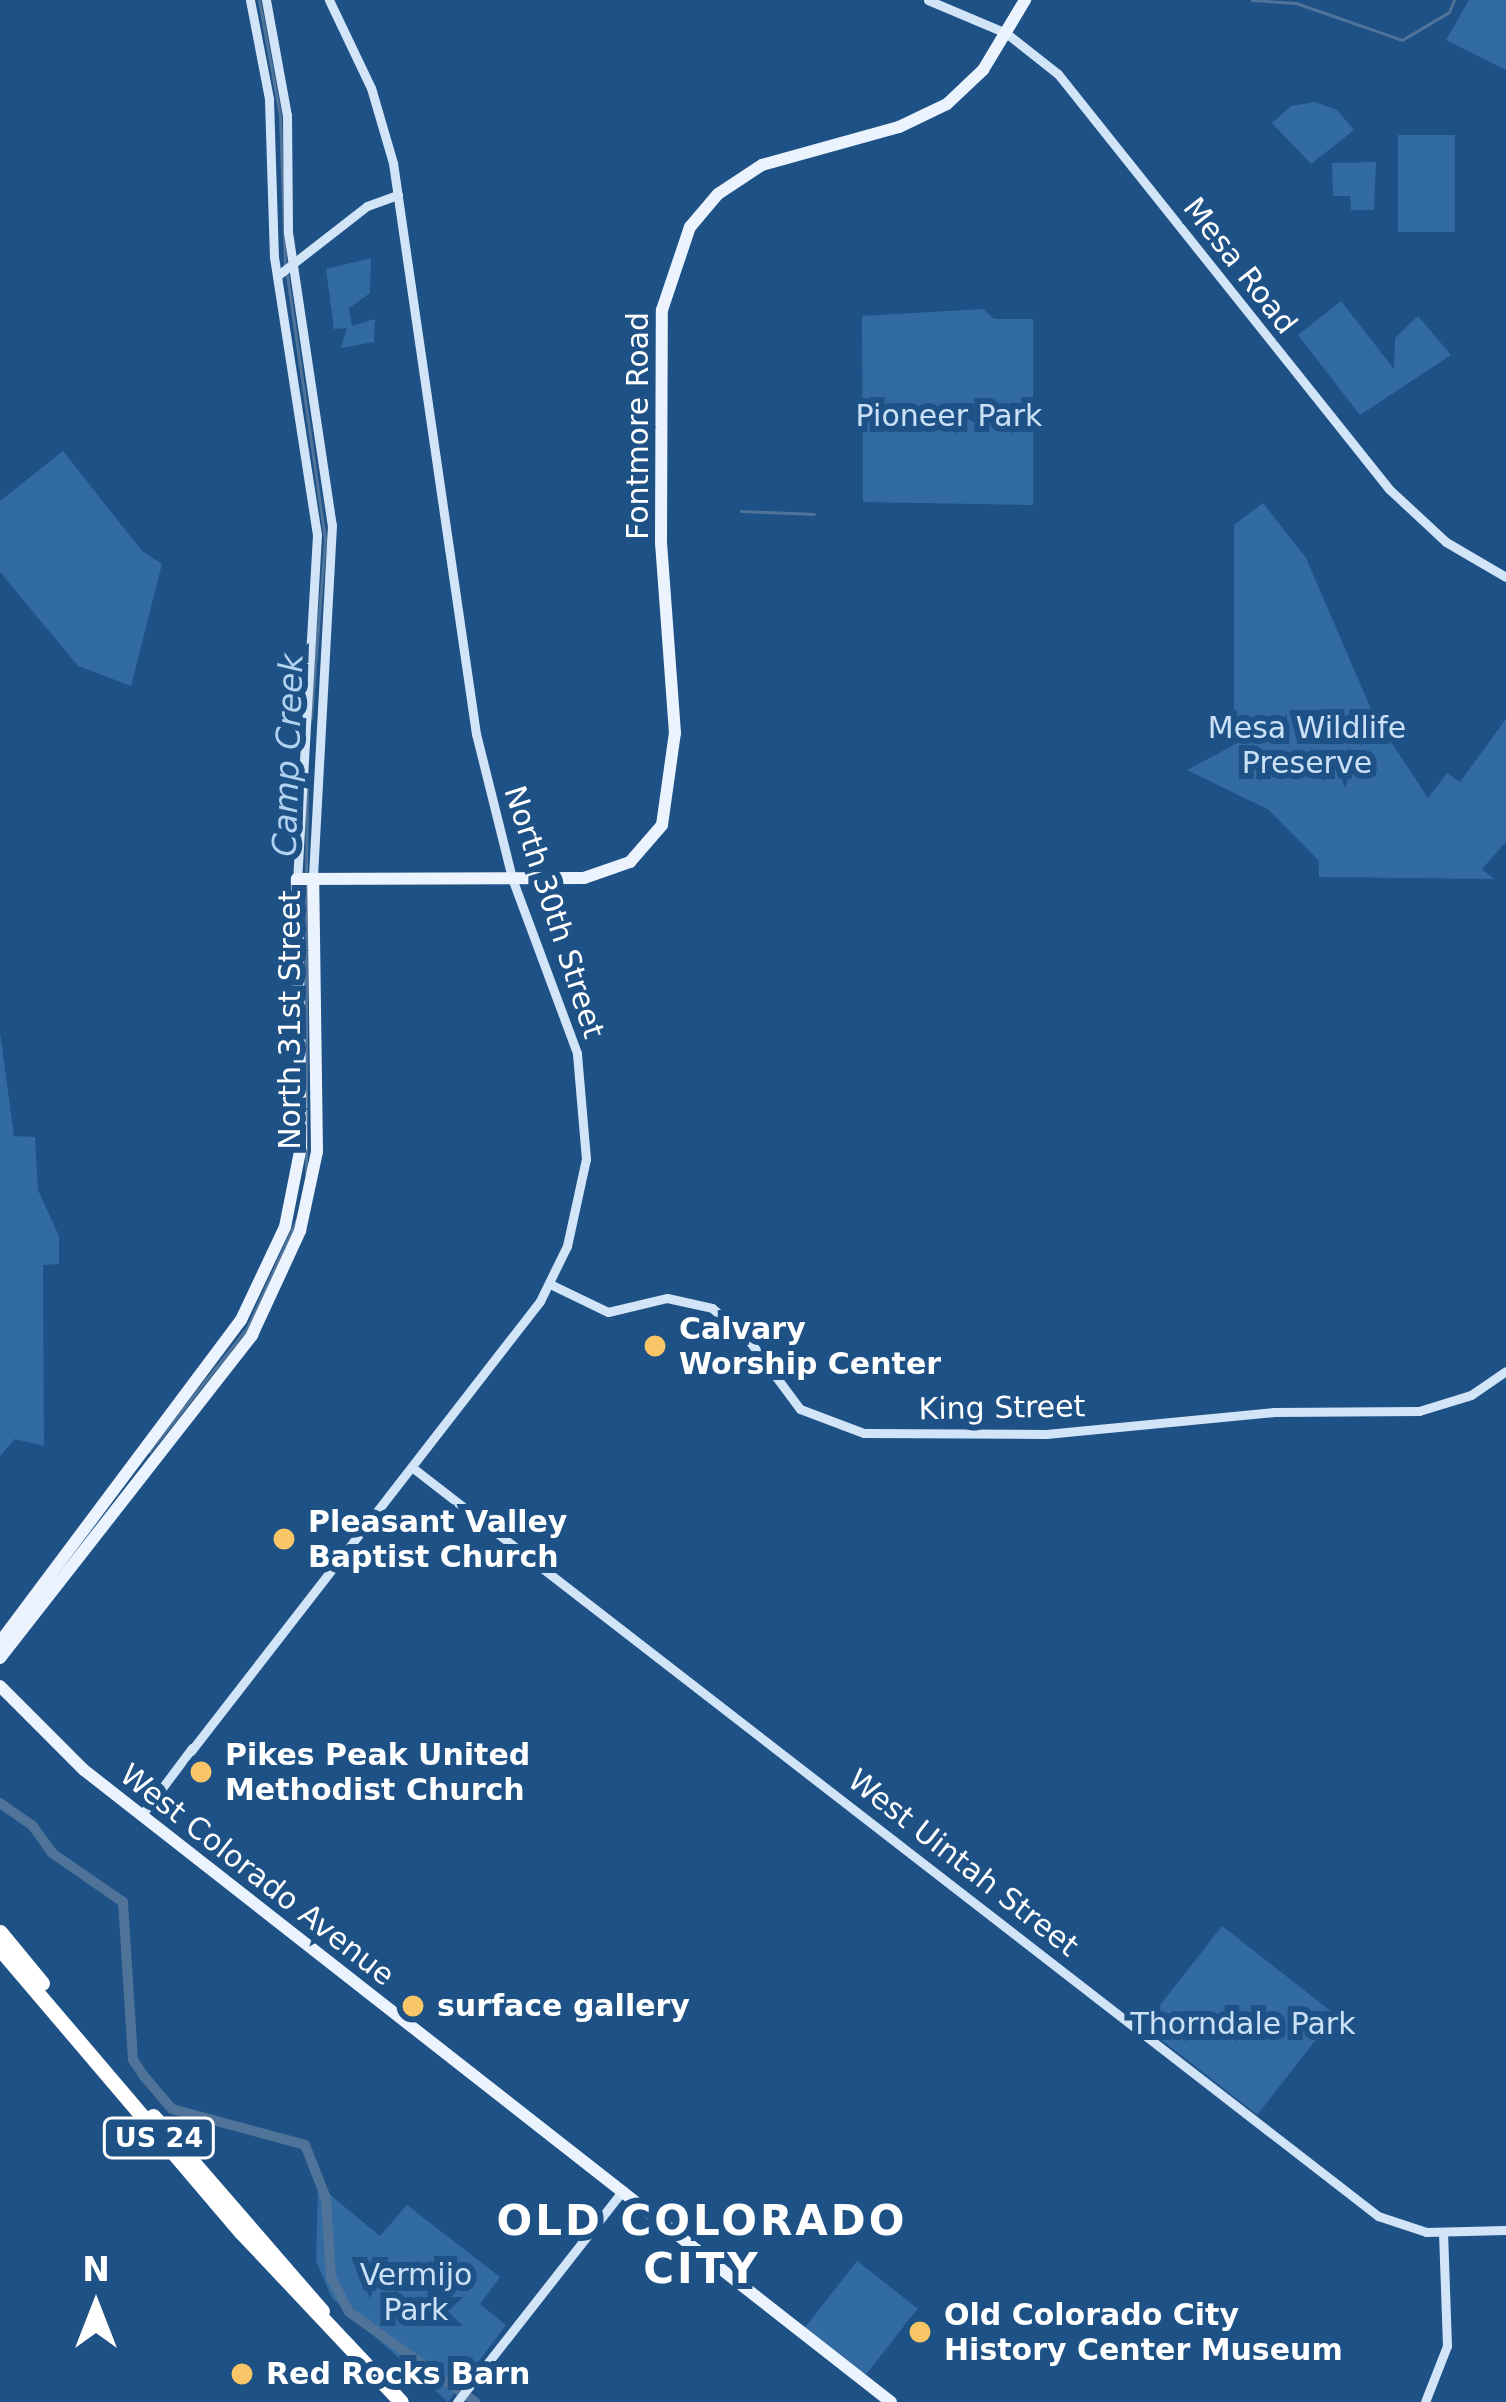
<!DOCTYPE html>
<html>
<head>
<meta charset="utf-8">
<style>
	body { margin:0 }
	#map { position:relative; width:1506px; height:2402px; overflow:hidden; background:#1e5185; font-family:"DejaVu Sans",sans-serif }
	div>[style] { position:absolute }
	.green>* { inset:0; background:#326ba2; transform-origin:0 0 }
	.stream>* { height:3px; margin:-1.5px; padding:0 1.5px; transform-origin:1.5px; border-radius:1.5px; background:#507399 }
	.river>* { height:10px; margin:-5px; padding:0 5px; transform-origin:5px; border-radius:5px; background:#507399 }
	.secondary>* { height:9px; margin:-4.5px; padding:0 4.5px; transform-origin:4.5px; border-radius:4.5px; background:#d2e4f8 }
	.primary>* { height:12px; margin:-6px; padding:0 6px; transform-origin:6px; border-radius:6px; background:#eaf3fe }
	.highway>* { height:15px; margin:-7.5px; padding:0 7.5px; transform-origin:7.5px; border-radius:7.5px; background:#fff }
	.dots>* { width:33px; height:33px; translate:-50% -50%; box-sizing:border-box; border:6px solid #1e5185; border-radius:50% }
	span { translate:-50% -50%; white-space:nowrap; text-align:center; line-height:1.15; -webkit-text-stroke:12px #1e5185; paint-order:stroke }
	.shield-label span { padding:3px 9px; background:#1e5185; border:3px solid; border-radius:9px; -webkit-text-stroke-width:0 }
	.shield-label { font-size:27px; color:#fff; font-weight:700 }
	.street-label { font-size:30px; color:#fff }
	.park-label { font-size:30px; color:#cbe1f7 }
	.poi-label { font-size:30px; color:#fff; font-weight:700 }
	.left { translate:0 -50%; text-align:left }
	.water-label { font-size:33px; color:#b2d2f1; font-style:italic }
	.district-label { font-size:42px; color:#fff; font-weight:700; letter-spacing:3px }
	.north { position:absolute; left:36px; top:2246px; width:120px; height:120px; -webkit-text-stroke:9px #1e5185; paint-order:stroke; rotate:0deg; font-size:33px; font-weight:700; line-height:48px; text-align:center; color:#fff }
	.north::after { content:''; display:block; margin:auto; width:42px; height:54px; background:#fff; clip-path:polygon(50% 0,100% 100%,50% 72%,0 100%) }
</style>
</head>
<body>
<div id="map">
	<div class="green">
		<div style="clip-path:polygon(1469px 0,1506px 0,1506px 70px,1446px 40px)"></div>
		<div style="clip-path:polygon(1315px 102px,1337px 110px,1354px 130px,1311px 164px,1272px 123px,1291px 106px)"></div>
		<div style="left:1398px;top:135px;width:57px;height:97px"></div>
		<div style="clip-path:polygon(1376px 162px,1374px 210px,1351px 210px,1350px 196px,1333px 196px,1332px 163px)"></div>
		<div style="clip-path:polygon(371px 258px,370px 293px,349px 308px,352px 326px,375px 319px,374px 342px,341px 348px,347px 328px,334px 329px,326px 269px)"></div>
		<div style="clip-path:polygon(1341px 301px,1394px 369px,1395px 338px,1418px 316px,1451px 355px,1360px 415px,1298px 335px)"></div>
		<div style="clip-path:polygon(983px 309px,994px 319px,1033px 319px,1033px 505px,863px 502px,862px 316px)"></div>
		<div style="clip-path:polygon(63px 451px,142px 551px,162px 564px,131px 686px,78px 666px,0 572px,0 501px)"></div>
		<div style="clip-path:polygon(1263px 503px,1306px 558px,1374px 716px,1428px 798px,1447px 773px,1460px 782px,1506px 719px,1506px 842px,1482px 869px,1494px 879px,1319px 877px,1319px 861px,1269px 810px,1187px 770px,1234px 745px,1234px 525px)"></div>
		<div style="clip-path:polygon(0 1032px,14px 1136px,35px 1137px,38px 1190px,59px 1236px,59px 1264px,43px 1265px,44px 1446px,15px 1439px,0 1456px)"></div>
		<div style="left:1222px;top:1926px;width:144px;height:127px;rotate:38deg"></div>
		<div style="clip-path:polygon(318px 2185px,380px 2236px,407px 2205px,500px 2277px,480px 2304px,506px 2325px,448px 2402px,332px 2298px,316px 2261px)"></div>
		<div style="left:857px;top:2261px;width:77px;height:89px;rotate:38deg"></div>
	</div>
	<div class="stream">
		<div style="left:259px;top:0;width:118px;rotate:79.7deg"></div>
		<div style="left:280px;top:116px;width:150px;rotate:88.1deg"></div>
		<div style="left:1252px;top:0;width:44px;rotate:3.9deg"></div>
		<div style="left:1296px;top:3px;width:112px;rotate:19.2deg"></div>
		<div style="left:1402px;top:40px;width:55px;rotate:-30.8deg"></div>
		<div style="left:1449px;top:12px;width:13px;rotate:-67deg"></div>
		<div style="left:287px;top:275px;width:267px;rotate:81.8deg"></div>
		<div style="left:325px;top:539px;width:180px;rotate:94.5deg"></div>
		<div style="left:741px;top:511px;width:73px;rotate:2.4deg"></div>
		<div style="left:306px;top:874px;width:86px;rotate:-89.3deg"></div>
		<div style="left:306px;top:884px;width:290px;rotate:90deg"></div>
		<div style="left:149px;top:1452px;width:158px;rotate:-51.7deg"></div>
		<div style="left:247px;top:1328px;width:120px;rotate:-65.4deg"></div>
	</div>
	<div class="river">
		<div style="left:0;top:1803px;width:39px;rotate:35deg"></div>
		<div style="left:32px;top:1825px;width:34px;rotate:54deg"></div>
		<div style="left:52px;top:1853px;width:86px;rotate:34.6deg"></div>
		<div style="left:123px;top:1902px;width:158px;rotate:86.4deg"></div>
		<div style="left:133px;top:2060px;width:18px;rotate:56deg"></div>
		<div style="left:143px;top:2075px;width:45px;rotate:49.5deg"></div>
		<div style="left:172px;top:2109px;width:138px;rotate:15.1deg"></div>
		<div style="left:305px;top:2145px;width:57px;rotate:68.4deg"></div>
		<div style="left:326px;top:2198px;width:79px;rotate:86.4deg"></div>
		<div style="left:331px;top:2277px;width:39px;rotate:63deg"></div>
		<div style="left:349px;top:2312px;width:155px;rotate:35.5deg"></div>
	</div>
	<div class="secondary">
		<div style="left:250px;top:0;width:101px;rotate:79.1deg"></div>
		<div style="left:269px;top:99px;width:158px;rotate:88.2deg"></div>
		<div style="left:274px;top:257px;width:281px;rotate:81.2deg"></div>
		<div style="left:317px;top:535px;width:345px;rotate:93.3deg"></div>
		<div style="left:266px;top:0;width:117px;rotate:79.7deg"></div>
		<div style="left:287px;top:115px;width:117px;rotate:89.5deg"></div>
		<div style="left:288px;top:232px;width:296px;rotate:81.5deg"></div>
		<div style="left:332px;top:525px;width:355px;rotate:93.1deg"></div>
		<div style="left:928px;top:0;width:85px;rotate:22.9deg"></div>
		<div style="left:1006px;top:33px;width:66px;rotate:38.3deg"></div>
		<div style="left:1058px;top:74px;width:531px;rotate:51.42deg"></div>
		<div style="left:1389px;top:489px;width:78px;rotate:42.9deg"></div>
		<div style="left:1446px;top:542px;width:69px;rotate:30.3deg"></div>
		<div style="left:277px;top:276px;width:114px;rotate:-37.9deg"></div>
		<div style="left:367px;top:206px;width:33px;rotate:-20deg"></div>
		<div style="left:550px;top:1284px;width:64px;rotate:25.8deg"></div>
		<div style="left:608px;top:1312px;width:61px;rotate:-13.3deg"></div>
		<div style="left:667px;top:1298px;width:46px;rotate:12.5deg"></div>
		<div style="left:712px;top:1308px;width:48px;rotate:40.7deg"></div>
		<div style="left:748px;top:1339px;width:87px;rotate:53.4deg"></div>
		<div style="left:800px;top:1409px;width:68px;rotate:20.6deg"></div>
		<div style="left:864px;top:1433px;width:182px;rotate:0.3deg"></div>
		<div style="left:1046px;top:1434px;width:228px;rotate:-5.5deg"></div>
		<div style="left:1273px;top:1412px;width:146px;rotate:-0.4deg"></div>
		<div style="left:1419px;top:1411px;width:54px;rotate:-17.1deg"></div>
		<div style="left:1471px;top:1395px;width:42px;rotate:-34.4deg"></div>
		<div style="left:413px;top:1468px;width:1221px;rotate:37.78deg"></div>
		<div style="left:1378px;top:2216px;width:51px;rotate:18.4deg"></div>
		<div style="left:1426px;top:2232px;width:80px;rotate:-1.4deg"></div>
		<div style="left:191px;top:1751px;width:569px;rotate:-52.2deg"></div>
		<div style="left:540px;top:1301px;width:61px;rotate:-63.9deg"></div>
		<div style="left:567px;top:1246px;width:89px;rotate:-77.7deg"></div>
		<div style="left:586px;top:1159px;width:106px;rotate:-94.9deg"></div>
		<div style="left:577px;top:1053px;width:187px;rotate:-110.4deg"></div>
		<div style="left:512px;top:878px;width:148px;rotate:-104deg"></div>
		<div style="left:476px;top:734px;width:577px;rotate:-98.27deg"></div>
		<div style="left:393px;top:163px;width:78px;rotate:-106.3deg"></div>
		<div style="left:371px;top:88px;width:98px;rotate:-115.5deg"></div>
		<div style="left:141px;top:1816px;width:85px;rotate:-53.1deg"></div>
		<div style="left:457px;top:2402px;width:269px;rotate:-51.9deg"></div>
		<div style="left:1425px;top:2402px;width:60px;rotate:-68.6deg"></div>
		<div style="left:1447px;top:2346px;width:113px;rotate:-92deg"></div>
	</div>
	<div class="primary">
		<div style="left:0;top:1642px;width:402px;rotate:-53.2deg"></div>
		<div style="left:241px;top:1320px;width:103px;rotate:-64.7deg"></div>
		<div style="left:285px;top:1227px;width:83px;rotate:-78.8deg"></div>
		<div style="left:301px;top:1146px;width:267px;rotate:-90.9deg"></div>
		<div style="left:297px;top:879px;width:287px;rotate:-0.2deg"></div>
		<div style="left:584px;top:878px;width:49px;rotate:-19.2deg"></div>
		<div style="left:630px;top:862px;width:49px;rotate:-49.1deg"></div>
		<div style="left:662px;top:825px;width:93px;rotate:-82deg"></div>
		<div style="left:675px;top:733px;width:190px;rotate:-94.2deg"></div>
		<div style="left:661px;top:544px;width:234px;rotate:-89.8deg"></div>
		<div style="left:662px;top:310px;width:88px;rotate:-71.4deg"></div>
		<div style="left:690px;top:227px;width:43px;rotate:-49.7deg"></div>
		<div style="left:718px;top:194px;width:53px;rotate:-33.4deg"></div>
		<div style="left:762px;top:165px;width:142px;rotate:-15.5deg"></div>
		<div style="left:899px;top:127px;width:53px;rotate:-25.6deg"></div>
		<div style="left:947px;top:104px;width:50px;rotate:-43.4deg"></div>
		<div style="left:983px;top:70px;width:82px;rotate:-59deg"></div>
		<div style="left:0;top:1658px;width:410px;rotate:-52deg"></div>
		<div style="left:252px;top:1335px;width:115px;rotate:-65.2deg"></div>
		<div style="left:300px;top:1231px;width:81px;rotate:-77.9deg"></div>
		<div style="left:317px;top:1152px;width:273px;rotate:-90.8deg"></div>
		<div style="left:0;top:1686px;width:119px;rotate:45deg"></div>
		<div style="left:84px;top:1770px;width:1025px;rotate:38.07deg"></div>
	</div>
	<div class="highway">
		<div style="left:0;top:1932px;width:66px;rotate:50.5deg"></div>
		<div style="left:0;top:1949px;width:372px;rotate:49.6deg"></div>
		<div style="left:241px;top:2232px;width:233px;rotate:46.7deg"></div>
		<div style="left:153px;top:2116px;width:258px;rotate:49.1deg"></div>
	</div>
	<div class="dots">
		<div style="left:655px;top:1346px;background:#f8c666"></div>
		<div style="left:284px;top:1539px;background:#f8c666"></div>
		<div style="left:201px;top:1772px;background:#f8c666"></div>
		<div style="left:413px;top:2006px;background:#f8c666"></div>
		<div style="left:920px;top:2332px;background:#f8c666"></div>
		<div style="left:242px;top:2374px;background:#f8c666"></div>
	</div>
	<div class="shield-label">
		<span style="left:159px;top:2138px">US 24</span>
	</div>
	<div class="street-label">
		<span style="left:1240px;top:266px;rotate:52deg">Mesa Road</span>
		<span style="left:638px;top:426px;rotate:-90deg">Fontmore Road</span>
		<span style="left:554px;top:912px;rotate:72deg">North 30th Street</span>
		<span style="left:290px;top:1020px;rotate:-90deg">North 31st Street</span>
		<span style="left:1002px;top:1408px;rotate:-1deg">King Street</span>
		<span style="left:963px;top:1863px;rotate:38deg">West Uintah Street</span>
		<span style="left:257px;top:1875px;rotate:38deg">West Colorado Avenue</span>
	</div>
	<div class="park-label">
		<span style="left:949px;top:416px">Pioneer Park</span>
		<span style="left:1307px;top:745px">Mesa Wildlife<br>Preserve</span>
		<span style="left:1243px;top:2024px">Thorndale Park</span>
		<span style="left:416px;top:2292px">Vermijo<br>Park</span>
	</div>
	<div class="poi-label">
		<span class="left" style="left:679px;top:1346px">Calvary<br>Worship Center</span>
		<span class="left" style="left:308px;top:1539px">Pleasant Valley<br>Baptist Church</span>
		<span class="left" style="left:225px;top:1772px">Pikes Peak United<br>Methodist Church</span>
		<span class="left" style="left:437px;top:2006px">surface gallery</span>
		<span class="left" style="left:944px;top:2332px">Old Colorado City<br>History Center Museum</span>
		<span class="left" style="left:266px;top:2374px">Red Rocks Barn</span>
	</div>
	<div class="water-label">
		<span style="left:288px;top:755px;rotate:-88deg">Camp Creek</span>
	</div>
	<div class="district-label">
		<span style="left:702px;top:2245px">OLD COLORADO<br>CITY</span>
	</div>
	<div class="north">N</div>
</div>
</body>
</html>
